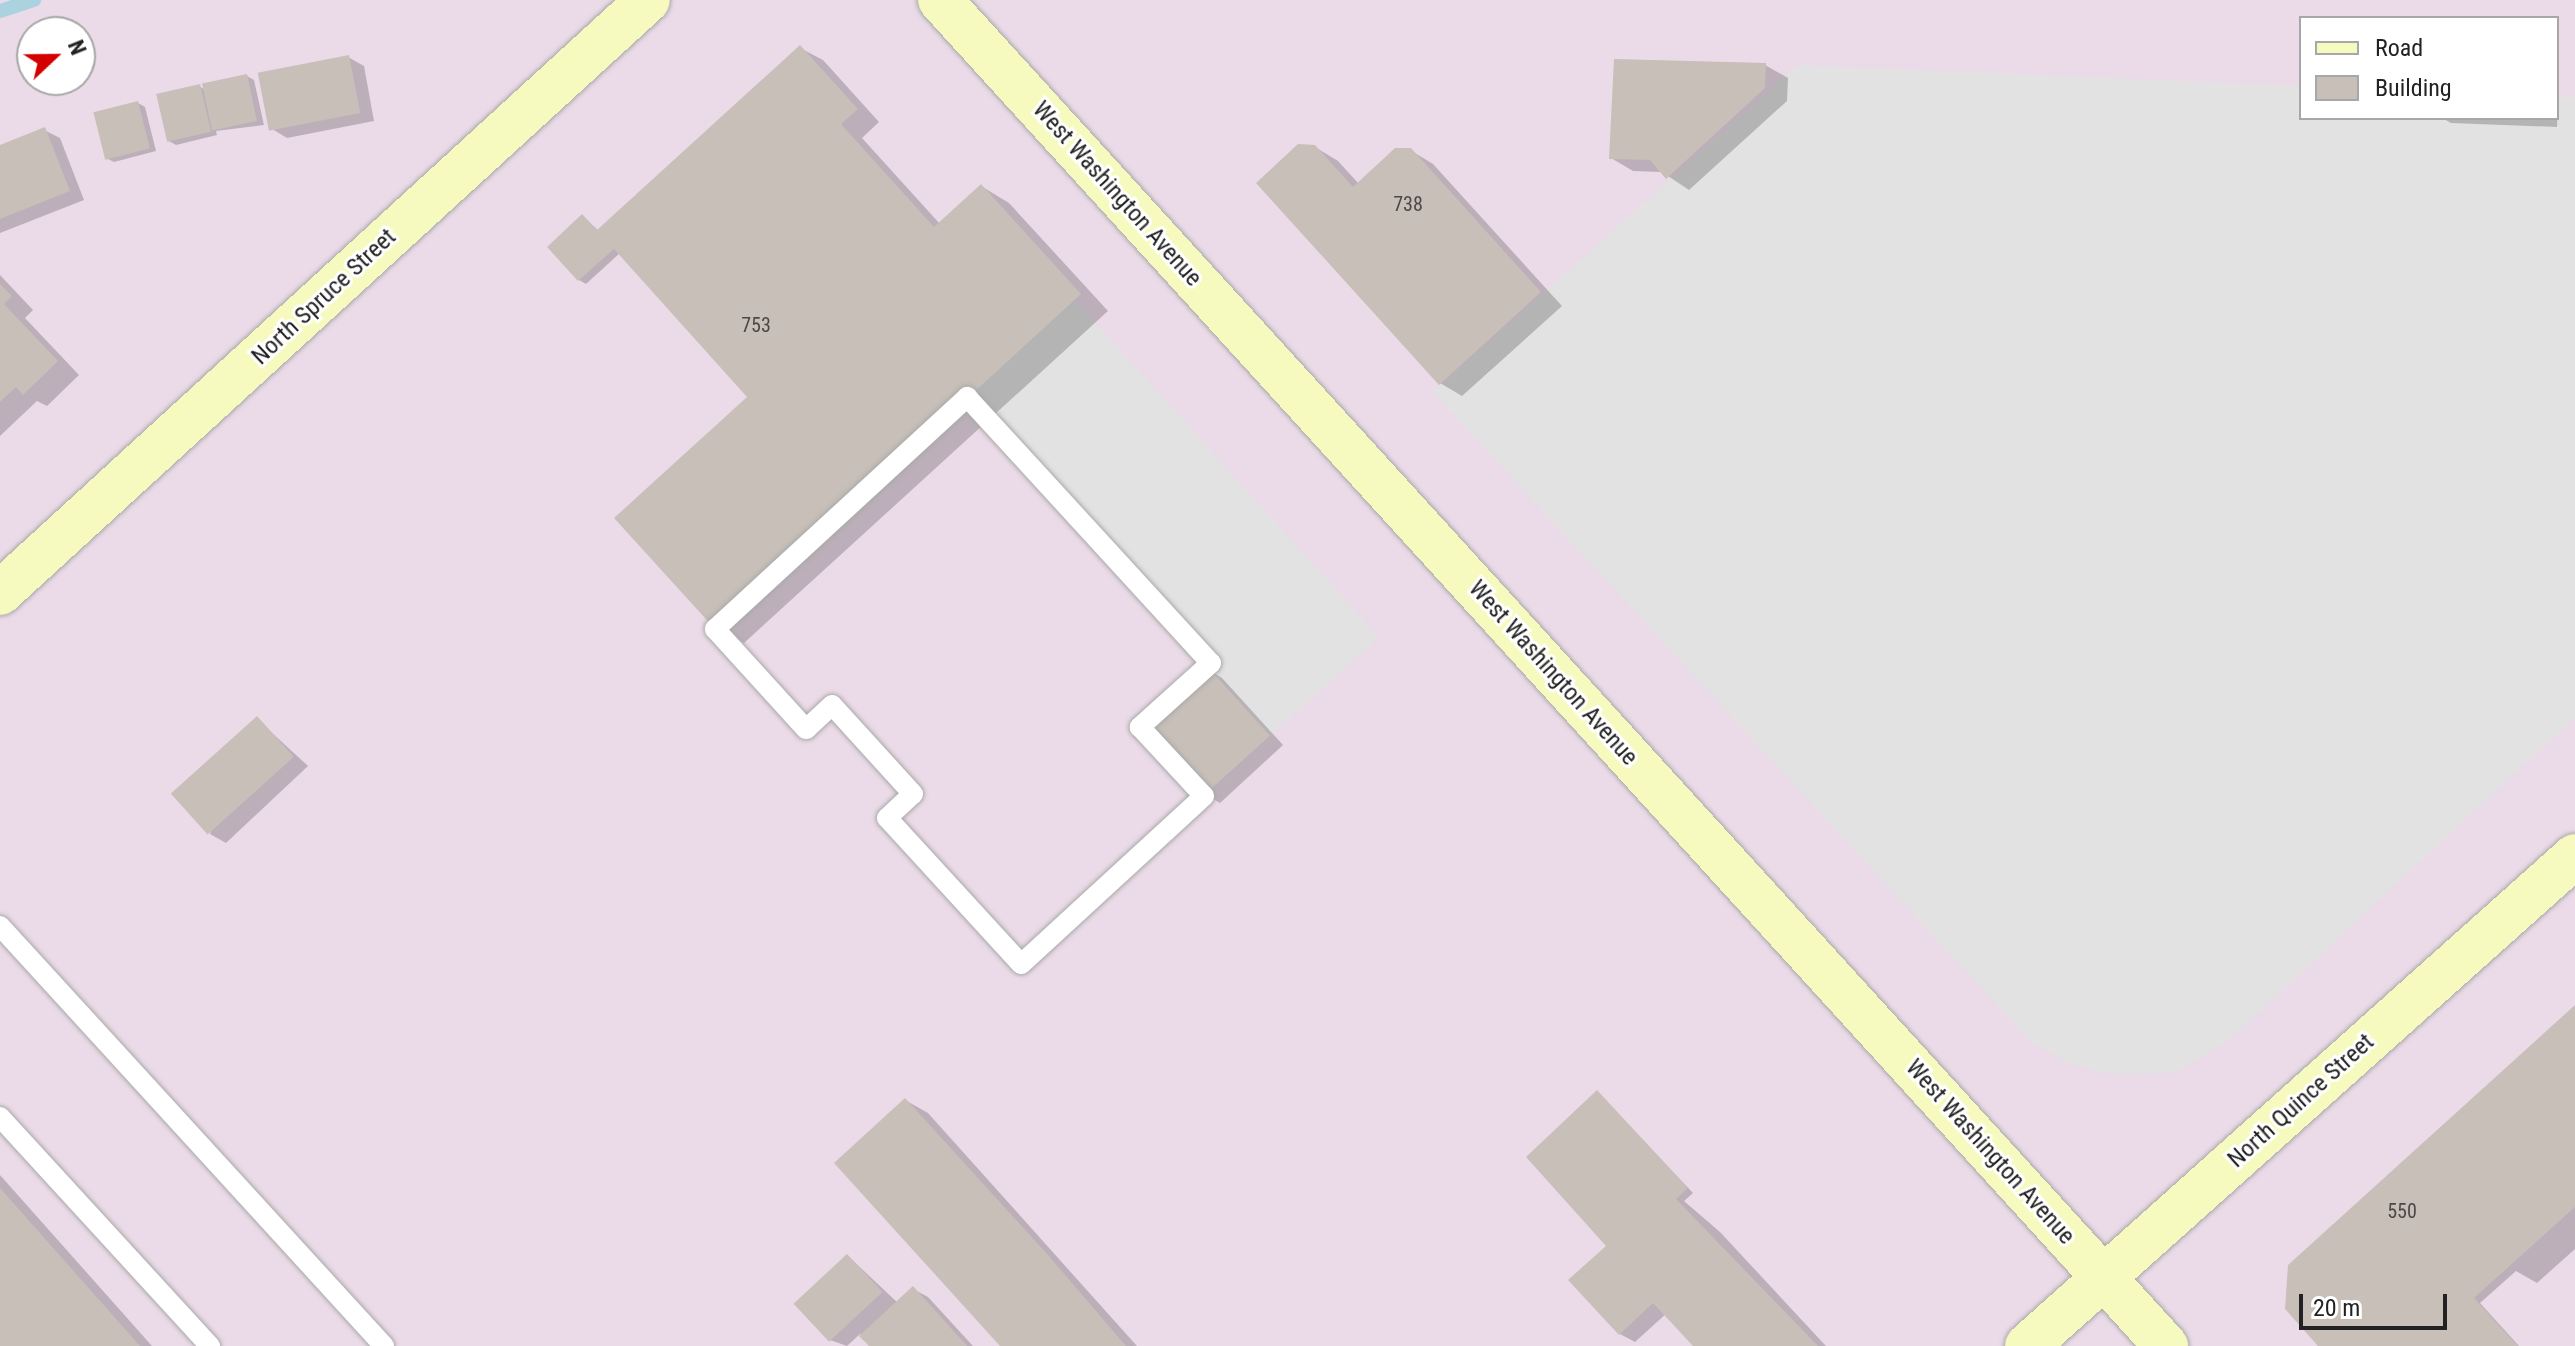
<!DOCTYPE html>
<html>
<head>
<meta charset="utf-8">
<style>
	body { margin:0 }
	#map { position:relative; width:2575px; height:1346px; overflow:hidden; background:#f2efe9; font-family:"Roboto Condensed",sans-serif }
	div>[style] { position:absolute }
	.industrial>* { inset:0; background:#ebdbe8 }
	.parking>* { inset:0; background:#e2e2e2; transform-origin:0 0 }
	.shadow>* { inset:0; background:#0003 }
	.stream>* { height:14px; margin:-7px; padding:0 7px; transform-origin:7px; border-radius:7px; background:#aad3df }
	.building>* { inset:0; background:#c7bfb8; transform-origin:0 0 }
	.roads { filter:drop-shadow(0 0 2px #a9a9a9) drop-shadow(0 0 2px #a9a9a9) }
	.lane>* { height:20px; margin:-10px; padding:0 10px; transform-origin:10px; border-radius:10px; background:#fff }
	.secondary>* { height:44px; margin:-22px; padding:0 22px; transform-origin:22px; border-radius:22px; background:#f7fabf }
	span { translate:-50% -50%; white-space:nowrap; text-align:center; line-height:1.15; -webkit-text-stroke:6px #fff; paint-order:stroke }
	.number-label { font-size:20px; color:#4b4948 }
	.number-label span { -webkit-text-stroke-width:0 }
	.street-label { font-size:24px; color:#222 }
	.legend { position:absolute; left:2299px; top:16px; width:260px; height:104px; box-sizing:border-box; background:#fff; border:2px solid #a7a7a7; margin:0; padding:10px 14px; list-style:none; font-size:24px; color:#222 }
	.legend li { display:flex; align-items:center; gap:16px; height:40px }
	.legend b { width:40px; border:2px solid #a7a7a7 }
	.north { position:absolute; left:16px; top:16px; width:80px; height:80px; box-sizing:border-box; background:#fff; border:2px solid #a7a7a7; border-radius:50%; rotate:68deg; font-size:22px; font-weight:700; line-height:32px; text-align:center; color:#222 }
	.north::after { content:''; display:block; margin:auto; width:28px; height:36px; background:#d40000; clip-path:polygon(50% 0,100% 100%,50% 72%,0 100%) }
	.scale { position:absolute; left:2299px; top:1294px; width:148px; height:36px; box-sizing:border-box; border:4px solid #222; border-top:0; padding-left:10px; font-size:24px; line-height:28px; white-space:nowrap; color:#222; -webkit-text-stroke:6px #fff; paint-order:stroke }
</style>
</head>
<body>
<div id="map">
	<div class="industrial">
		<div style="clip-path:polygon(evenodd,0 0,2575px 0,2575px 1346px,0 1346px,0 0,2301px 18px,2557px 18px,2557px 118px,2301px 118px,2301px 18px,0 0,32px 32px,80px 32px,80px 80px,32px 80px,32px 32px)"></div>
	</div>
	<div class="parking">
		<div style="clip-path:polygon(1798px 65px,2301px 86px,2301px 118px,2557px 118px,2557px 97px,2575px 97px,2575px 717px,2229px 1040px,2174px 1073px,2108px 1074px,2068px 1063px,2030px 1041px,1433px 392px)"></div>
		<div style="left:1075px;top:300px;width:454px;height:145px;rotate:48deg"></div>
	</div>
	<div class="shadow">
		<div style="clip-path:polygon(800px 48px,823px 60px,879px 122px,862px 138px,940px 224px,981px 186px,1009px 203px,1108px 311px,744px 643px,716px 627px,750px 397px,620px 253px,586px 284px,579px 280px,582px 216px,599px 231px)"></div>
		<div style="clip-path:polygon(348px 57px,364px 66px,374px 121px,287px 138px,272px 129px)"></div>
		<div style="clip-path:polygon(1765px 65px,1788px 78px,1787px 101px,1689px 190px,1662px 172px,1633px 171px,1611px 158px)"></div>
		<div style="clip-path:polygon(247px 76px,254px 80px,264px 125px,216px 131px,217px 135px,176px 145px,169px 141px,199px 86px,205px 90px)"></div>
		<div style="clip-path:polygon(2557px 102px,2558px 102px,2557px 127px,2451px 123px,2442px 118px,2557px 118px)"></div>
		<div style="clip-path:polygon(138px 103px,145px 107px,156px 151px,114px 162px,106px 158px)"></div>
		<div style="clip-path:polygon(44px 130px,60px 138px,84px 200px,0 233px,0 148px)"></div>
		<div style="clip-path:polygon(1315px 147px,1338px 161px,1359px 184px,1410px 150px,1433px 164px,1562px 306px,1462px 396px,1440px 383px)"></div>
		<div style="clip-path:polygon(0 275px,33px 310px,25px 318px,79px 375px,47px 406px,37px 401px,0 436px)"></div>
		<div style="clip-path:polygon(1207px 669px,1222px 678px,1283px 745px,1220px 803px,1205px 794px)"></div>
		<div style="clip-path:polygon(257px 719px,308px 766px,226px 843px,210px 834px)"></div>
		<div style="clip-path:polygon(2575px 1008px,2575px 1249px,2537px 1283px,2516px 1271px,2480px 1303px,2519px 1346px,2321px 1346px)"></div>
		<div style="clip-path:polygon(1597px 1092px,1693px 1193px,1684px 1201px,1720px 1232px,1826px 1346px,1698px 1346px,1668px 1312px,1635px 1342px,1620px 1334px)"></div>
		<div style="clip-path:polygon(905px 1100px,928px 1113px,1137px 1346px,1002px 1346px)"></div>
		<div style="clip-path:polygon(0 1175px,152px 1346px,0 1346px)"></div>
		<div style="clip-path:polygon(848px 1256px,898px 1303px,913px 1289px,928px 1297px,973px 1346px,871px 1346px,860px 1334px,847px 1346px,830px 1340px,796px 1303px)"></div>
	</div>
	<div class="stream">
		<div style="left:0;top:11px;width:36px;rotate:-18deg"></div>
	</div>
	<div class="building">
		<div style="clip-path:polygon(800px 45px,858px 109px,841px 124px,934px 227px,981px 184px,1081px 294px,715px 629px,614px 518px,747px 397px,614px 249px,578px 281px,547px 247px,582px 214px,597px 230px)"></div>
		<div style="left:349px;top:55px;width:59px;height:93px;rotate:79deg"></div>
		<div style="clip-path:polygon(1614px 59px,1766px 63px,1765px 88px,1666px 179px,1650px 160px,1609px 159px)"></div>
		<div style="left:247px;top:74px;width:48px;height:46px;rotate:78deg"></div>
		<div style="left:200px;top:84px;width:49px;height:45px;rotate:77deg"></div>
		<div style="left:138px;top:101px;width:49px;height:46px;rotate:76deg"></div>
		<div style="clip-path:polygon(45px 127px,70px 191px,0 219px,0 145px)"></div>
		<div style="clip-path:polygon(1298px 144px,1315px 145px,1353px 187px,1395px 148px,1411px 148px,1541px 292px,1439px 385px,1256px 183px)"></div>
		<div style="clip-path:polygon(0 284px,12px 296px,4px 304px,58px 361px,23px 395px,16px 387px,0 402px)"></div>
		<div style="left:1207px;top:666px;width:94px;height:91px;rotate:48deg"></div>
		<div style="left:257px;top:716px;width:55px;height:116px;rotate:48deg"></div>
		<div style="clip-path:polygon(2575px 1005px,2575px 1207px,2474px 1298px,2518px 1346px,2318px 1346px,2285px 1309px,2288px 1265px)"></div>
		<div style="clip-path:polygon(1597px 1090px,1688px 1188px,1676px 1199px,1818px 1346px,1693px 1346px,1653px 1303px,1619px 1335px,1568px 1280px,1606px 1246px,1526px 1157px)"></div>
		<div style="clip-path:polygon(905px 1098px,1048px 1255px,1126px 1346px,1000px 1346px,834px 1163px)"></div>
		<div style="clip-path:polygon(0 1188px,140px 1346px,0 1346px)"></div>
		<div style="left:847px;top:1254px;width:52px;height:73px;rotate:47deg"></div>
		<div style="clip-path:polygon(913px 1286px,967px 1346px,869px 1346px,859px 1336px)"></div>
	</div>
	<div class="roads">
		<div class="lane">
			<div style="left:967px;top:397px;width:361px;rotate:47.5deg"></div>
			<div style="left:1211px;top:663px;width:96px;rotate:138deg"></div>
			<div style="left:1140px;top:727px;width:94px;rotate:47.2deg"></div>
			<div style="left:1204px;top:796px;width:248px;rotate:137.4deg"></div>
			<div style="left:1021px;top:964px;width:198px;rotate:-132.5deg"></div>
			<div style="left:887px;top:818px;width:35px;rotate:-43deg"></div>
			<div style="left:913px;top:794px;width:120px;rotate:-132.3deg"></div>
			<div style="left:832px;top:705px;width:35px;rotate:137deg"></div>
			<div style="left:806px;top:729px;width:135px;rotate:-132.3deg"></div>
			<div style="left:715px;top:629px;width:343px;rotate:-42.6deg"></div>
			<div style="left:0;top:926px;width:569px;rotate:47.56deg"></div>
			<div style="left:0;top:1117px;width:311px;rotate:47.5deg"></div>
		</div>
		<div class="secondary">
			<div style="left:940px;top:0;width:1821px;rotate:47.67deg"></div>
			<div style="left:0;top:593px;width:878px;rotate:-42.46deg"></div>
			<div style="left:2027px;top:1346px;width:735px;rotate:-41.8deg"></div>
		</div>
	</div>
	<div class="number-label">
		<span style="left:1408px;top:204px">738</span>
		<span style="left:756px;top:325px">753</span>
		<span style="left:2402px;top:1211px">550</span>
	</div>
	<div class="street-label">
		<span style="left:1117px;top:194px;rotate:48deg">West Washington Avenue</span>
		<span style="left:324px;top:297px;rotate:-43deg">North Spruce Street</span>
		<span style="left:1553px;top:673px;rotate:48deg">West Washington Avenue</span>
		<span style="left:2301px;top:1101px;rotate:-42deg">North Quince Street</span>
		<span style="left:1990px;top:1152px;rotate:48deg">West Washington Avenue</span>
	</div>
	<ul class="legend">
	<li><b style="height:10px;background:#f7fabf"></b>Road</li>
	<li><b style="height:22px;background:#c7bfb8"></b>Building</li>
	</ul>
	<div class="north">N</div>
	<div class="scale">20 m</div>
</div>
</body>
</html>
